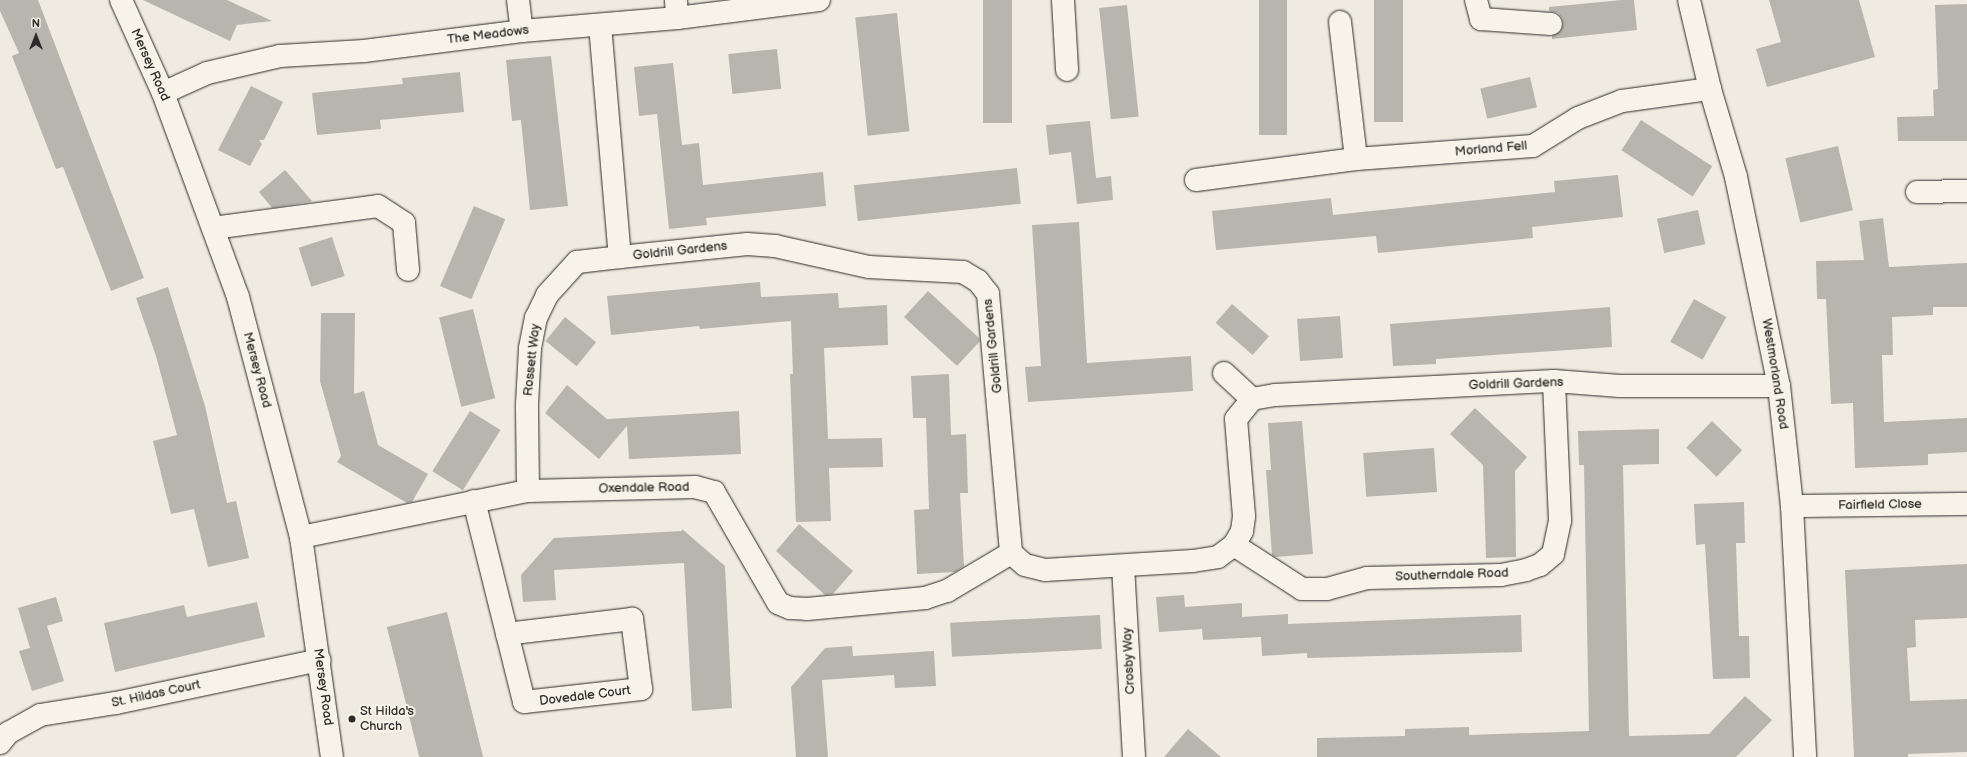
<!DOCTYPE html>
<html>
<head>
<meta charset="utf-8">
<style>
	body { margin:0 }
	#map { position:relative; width:1967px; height:757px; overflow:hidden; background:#efebe0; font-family:"Balsamiq Sans",sans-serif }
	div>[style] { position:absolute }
	.building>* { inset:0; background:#b8b5ae; transform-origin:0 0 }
	.roads { filter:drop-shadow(0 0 1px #2b2b2b) drop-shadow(0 0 1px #2b2b2b) }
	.minor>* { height:22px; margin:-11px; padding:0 11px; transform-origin:11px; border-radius:11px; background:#f7f3e8 }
	.tertiary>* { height:22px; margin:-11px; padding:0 11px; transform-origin:11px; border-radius:11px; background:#f7f3e8 }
	.dots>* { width:11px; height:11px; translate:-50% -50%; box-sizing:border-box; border:2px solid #f7f3e8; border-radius:50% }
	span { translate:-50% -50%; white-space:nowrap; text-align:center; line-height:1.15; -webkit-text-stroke:4px #f7f3e8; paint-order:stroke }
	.street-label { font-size:13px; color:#2b2b2b }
	.poi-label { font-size:13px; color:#2b2b2b }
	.left { translate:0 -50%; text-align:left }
	.north { position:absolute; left:16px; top:16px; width:40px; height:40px; -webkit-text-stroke:3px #f7f3e8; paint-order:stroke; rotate:0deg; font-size:11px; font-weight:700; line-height:16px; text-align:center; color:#2b2b2b }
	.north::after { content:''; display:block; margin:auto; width:14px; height:18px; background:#2b2b2b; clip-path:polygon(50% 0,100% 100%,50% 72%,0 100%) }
</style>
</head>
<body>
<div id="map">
	<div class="building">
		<div style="clip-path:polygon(0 0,38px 0,144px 278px,111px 291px,63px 167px,56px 169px,12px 56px,19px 53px,0 11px)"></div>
		<div style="clip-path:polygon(143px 0,227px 0,272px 21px,237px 25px,230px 41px)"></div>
		<div style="left:983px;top:0;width:29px;height:123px"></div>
		<div style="left:1259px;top:0;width:28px;height:135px"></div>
		<div style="left:1374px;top:0;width:29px;height:122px"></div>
		<div style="clip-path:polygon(1622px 0,1634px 0,1637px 30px,1552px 39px,1552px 36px,1561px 31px,1563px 24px,1562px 18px,1558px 13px,1549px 11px,1549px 7px)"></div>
		<div style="clip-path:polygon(1769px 0,1859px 0,1875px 57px,1767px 87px,1756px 49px,1781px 42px)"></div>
		<div style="clip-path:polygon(1967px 4px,1967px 141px,1898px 141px,1897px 117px,1934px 116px,1933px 90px,1938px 89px,1935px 5px)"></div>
		<div style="left:1127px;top:5px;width:112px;height:28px;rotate:84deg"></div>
		<div style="left:897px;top:13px;width:119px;height:42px;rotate:84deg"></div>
		<div style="left:777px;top:49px;width:40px;height:49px;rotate:84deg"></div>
		<div style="clip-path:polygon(551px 56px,568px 206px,530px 210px,521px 120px,512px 121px,506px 60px)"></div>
		<div style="clip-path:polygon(673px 63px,682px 145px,699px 143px,703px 185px,823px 172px,826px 206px,706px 218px,707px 225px,669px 229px,657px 114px,639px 116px,634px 67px)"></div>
		<div style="clip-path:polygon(460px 72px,464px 112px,380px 120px,381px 129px,317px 135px,312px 93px,403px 84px,402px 78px)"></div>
		<div style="left:1530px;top:77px;width:31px;height:51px;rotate:77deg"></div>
		<div style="clip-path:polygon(251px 86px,283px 102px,264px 140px,259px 140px,262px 144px,250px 166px,218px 150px)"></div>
		<div style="left:1641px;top:120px;width:85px;height:36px;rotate:33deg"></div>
		<div style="clip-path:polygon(1090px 121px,1096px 178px,1111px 176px,1113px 200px,1077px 204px,1071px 152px,1049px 155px,1046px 125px)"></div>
		<div style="left:1838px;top:146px;width:66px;height:54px;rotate:77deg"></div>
		<div style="left:1017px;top:168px;width:36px;height:164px;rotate:84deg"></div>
		<div style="clip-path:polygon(285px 170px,312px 201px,310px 202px,272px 208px,259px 192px)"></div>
		<div style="clip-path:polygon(1618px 175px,1623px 217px,1532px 227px,1533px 238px,1378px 253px,1376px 236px,1216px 250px,1212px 211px,1331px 198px,1333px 215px,1555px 192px,1554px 181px)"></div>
		<div style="left:474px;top:206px;width:34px;height:87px;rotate:23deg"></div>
		<div style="left:1698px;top:210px;width:35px;height:42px;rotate:78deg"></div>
		<div style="clip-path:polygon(1883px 218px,1889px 267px,1967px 263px,1967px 307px,1933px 307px,1933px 315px,1892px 317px,1893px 355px,1882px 355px,1884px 422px,1967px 418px,1967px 452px,1928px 454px,1928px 465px,1855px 468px,1853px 403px,1831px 404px,1826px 299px,1817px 299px,1816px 261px,1864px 260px,1859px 221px)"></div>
		<div style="clip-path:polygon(1079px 222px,1087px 363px,1191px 356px,1193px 391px,1028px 402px,1025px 367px,1041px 366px,1032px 225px)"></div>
		<div style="left:332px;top:237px;width:41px;height:35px;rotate:72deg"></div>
		<div style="clip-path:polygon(760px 282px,761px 297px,838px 293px,839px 308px,887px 305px,888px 345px,824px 348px,828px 439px,882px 438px,883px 467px,829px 468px,831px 521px,796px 522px,790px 374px,793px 374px,791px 321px,700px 329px,699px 326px,611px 335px,607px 296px)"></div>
		<div style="clip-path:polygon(168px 287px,205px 406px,227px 503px,236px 501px,249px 558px,208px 567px,194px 509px,171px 514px,153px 441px,177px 435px,156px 356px,136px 298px)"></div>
		<div style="clip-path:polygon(928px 291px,979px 338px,980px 341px,957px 366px,904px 317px)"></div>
		<div style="left:1694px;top:299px;width:37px;height:49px;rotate:29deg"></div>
		<div style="left:1232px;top:304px;width:49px;height:25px;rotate:41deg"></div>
		<div style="clip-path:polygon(1610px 307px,1612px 347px,1436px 359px,1436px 364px,1393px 366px,1390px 324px)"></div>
		<div style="left:473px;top:309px;width:92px;height:35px;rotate:76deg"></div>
		<div style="clip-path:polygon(321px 313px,355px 313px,354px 394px,364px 391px,378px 445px,428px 474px,412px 502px,407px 503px,337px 462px,341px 456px,320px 381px)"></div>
		<div style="left:1340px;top:316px;width:42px;height:43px;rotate:86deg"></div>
		<div style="left:565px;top:317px;width:40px;height:31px;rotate:39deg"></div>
		<div style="clip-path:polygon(949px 374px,951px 435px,966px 434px,968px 493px,960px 493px,964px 566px,955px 572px,917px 574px,914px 510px,929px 509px,926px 418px,913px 418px,911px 376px)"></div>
		<div style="clip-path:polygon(567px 385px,607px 419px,739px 411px,741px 454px,629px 459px,627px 426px,599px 459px,545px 413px)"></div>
		<div style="clip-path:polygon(1475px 408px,1527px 457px,1515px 471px,1516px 557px,1486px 558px,1483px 465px,1450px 434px)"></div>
		<div style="left:470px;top:411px;width:36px;height:71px;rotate:32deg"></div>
		<div style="clip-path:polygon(1302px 421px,1313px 554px,1275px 557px,1272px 555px,1266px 470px,1271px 470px,1268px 423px)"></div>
		<div style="left:1712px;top:421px;width:42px;height:37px;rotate:44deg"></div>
		<div style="clip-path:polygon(1659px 429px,1659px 464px,1623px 465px,1629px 736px,1709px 734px,1745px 696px,1772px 720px,1736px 757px,1317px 757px,1317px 738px,1405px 736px,1405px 729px,1469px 727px,1469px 735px,1589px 731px,1584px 465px,1579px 465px,1578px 431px)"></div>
		<div style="left:1434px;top:448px;width:44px;height:71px;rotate:86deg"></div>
		<div style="clip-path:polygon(1744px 502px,1745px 543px,1736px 543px,1739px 636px,1749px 636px,1750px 678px,1713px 679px,1705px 544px,1696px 545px,1694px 504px)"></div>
		<div style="clip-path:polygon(799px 524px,853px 571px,833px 594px,825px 595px,776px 551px)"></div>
		<div style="clip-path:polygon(682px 529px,725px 566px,732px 708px,692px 711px,684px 563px,554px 570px,556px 600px,523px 602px,521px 575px,554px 538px,682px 531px)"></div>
		<div style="clip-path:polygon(1967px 564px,1967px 618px,1915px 620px,1916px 647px,1907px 648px,1910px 701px,1967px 699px,1967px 752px,1908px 754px,1908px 757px,1854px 757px,1845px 570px)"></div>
		<div style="clip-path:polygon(1184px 595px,1185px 607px,1242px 603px,1242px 617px,1288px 614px,1288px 624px,1521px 615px,1522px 652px,1307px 658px,1307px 653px,1262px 656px,1261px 637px,1203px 640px,1202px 629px,1159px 632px,1156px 597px)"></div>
		<div style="clip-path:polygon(56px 597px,63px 621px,47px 626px,64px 681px,32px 691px,19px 651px,30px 648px,18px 608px)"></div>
		<div style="clip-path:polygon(257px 602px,265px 637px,115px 672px,104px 623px,184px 605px,187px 617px)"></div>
		<div style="left:447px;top:612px;width:150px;height:62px;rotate:76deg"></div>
		<div style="left:1100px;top:615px;width:34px;height:150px;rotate:87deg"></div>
		<div style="clip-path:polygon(852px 646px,853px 656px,934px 651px,936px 686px,895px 688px,894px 675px,822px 680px,828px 757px,796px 757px,791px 687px,825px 648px)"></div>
		<div style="clip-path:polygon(1188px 729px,1221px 757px,1164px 757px)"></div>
	</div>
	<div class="roads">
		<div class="minor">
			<div style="left:518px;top:0;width:31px;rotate:83deg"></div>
			<div style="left:676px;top:0;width:18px;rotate:87deg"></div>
			<div style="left:1063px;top:0;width:70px;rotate:86.7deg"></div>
			<div style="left:1476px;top:0;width:20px;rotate:75deg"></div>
			<div style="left:1481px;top:19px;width:70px;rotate:4.1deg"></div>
			<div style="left:1689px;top:0;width:91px;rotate:76.7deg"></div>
			<div style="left:1710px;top:89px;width:92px;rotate:73.5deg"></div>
			<div style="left:1736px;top:177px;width:213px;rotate:78.4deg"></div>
			<div style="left:1779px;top:386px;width:121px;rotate:83.8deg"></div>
			<div style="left:1792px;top:506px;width:251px;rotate:87deg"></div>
			<div style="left:1340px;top:22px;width:138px;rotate:83.3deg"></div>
			<div style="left:600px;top:25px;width:233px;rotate:85.1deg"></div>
			<div style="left:620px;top:257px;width:128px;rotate:-5.8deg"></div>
			<div style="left:747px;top:244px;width:28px;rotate:4deg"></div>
			<div style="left:775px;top:246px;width:96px;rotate:12.6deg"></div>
			<div style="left:869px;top:267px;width:94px;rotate:3deg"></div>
			<div style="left:963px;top:272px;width:17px;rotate:31deg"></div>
			<div style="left:978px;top:281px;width:16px;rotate:52deg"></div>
			<div style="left:988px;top:294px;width:260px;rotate:84.9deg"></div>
			<div style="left:1011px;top:553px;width:18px;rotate:41deg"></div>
			<div style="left:1025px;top:565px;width:21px;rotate:14deg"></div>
			<div style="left:1045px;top:570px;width:148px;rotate:-3.5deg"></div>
			<div style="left:1193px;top:561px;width:25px;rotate:-9deg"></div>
			<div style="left:1218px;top:557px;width:20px;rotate:-37deg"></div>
			<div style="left:1234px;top:545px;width:16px;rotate:-60deg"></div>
			<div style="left:1242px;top:531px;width:15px;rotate:-82deg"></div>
			<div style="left:1244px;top:516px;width:97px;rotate:-94.7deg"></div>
			<div style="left:1236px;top:419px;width:26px;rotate:-51deg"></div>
			<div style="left:1252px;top:399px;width:23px;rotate:-10deg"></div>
			<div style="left:1275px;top:395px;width:279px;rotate:-2.9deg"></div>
			<div style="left:1554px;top:381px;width:66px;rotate:4.3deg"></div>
			<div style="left:1620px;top:386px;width:159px"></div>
			<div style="left:163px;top:93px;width:48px;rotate:-24.4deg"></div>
			<div style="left:207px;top:73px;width:75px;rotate:-13.1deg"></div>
			<div style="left:280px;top:56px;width:84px;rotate:-3.4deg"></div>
			<div style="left:364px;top:51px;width:159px;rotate:-7.2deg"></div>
			<div style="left:522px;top:31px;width:156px;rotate:-4.8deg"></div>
			<div style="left:677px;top:18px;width:143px;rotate:-7.2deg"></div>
			<div style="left:1196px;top:180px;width:161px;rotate:-7.5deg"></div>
			<div style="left:1356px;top:159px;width:177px;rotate:-4.2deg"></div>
			<div style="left:1533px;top:146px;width:53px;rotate:-31.9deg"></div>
			<div style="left:1578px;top:118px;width:47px;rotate:-21.1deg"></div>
			<div style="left:1622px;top:101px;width:89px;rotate:-7.8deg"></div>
			<div style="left:1917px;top:192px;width:50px;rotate:-1.1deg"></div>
			<div style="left:213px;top:228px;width:166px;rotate:-7.6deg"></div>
			<div style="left:378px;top:206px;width:31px;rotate:33deg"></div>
			<div style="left:404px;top:223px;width:47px;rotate:85.1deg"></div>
			<div style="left:1224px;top:373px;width:38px;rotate:43deg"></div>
			<div style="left:528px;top:491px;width:87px;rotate:-90.7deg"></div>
			<div style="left:527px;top:404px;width:56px;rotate:-86.9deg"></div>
			<div style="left:530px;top:348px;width:31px;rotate:-79deg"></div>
			<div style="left:536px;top:318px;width:25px;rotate:-64deg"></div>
			<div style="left:547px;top:295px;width:45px;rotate:-47.7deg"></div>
			<div style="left:577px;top:262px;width:43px;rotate:-6.6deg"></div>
			<div style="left:474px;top:501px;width:207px;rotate:76deg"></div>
			<div style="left:524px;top:702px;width:118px;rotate:-6.3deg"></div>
			<div style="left:641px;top:689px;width:71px;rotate:-97.3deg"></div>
			<div style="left:632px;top:619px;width:126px;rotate:173.2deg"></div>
			<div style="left:1792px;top:506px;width:175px;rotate:-0.7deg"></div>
			<div style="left:301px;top:537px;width:232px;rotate:-11.5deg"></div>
			<div style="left:528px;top:491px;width:167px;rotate:-1.4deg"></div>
			<div style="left:695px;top:487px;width:20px;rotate:15deg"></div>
			<div style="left:714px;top:492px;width:128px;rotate:60deg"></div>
			<div style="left:778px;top:603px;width:13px;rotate:23deg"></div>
			<div style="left:790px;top:608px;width:17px;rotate:3deg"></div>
			<div style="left:807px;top:609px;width:119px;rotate:-5.3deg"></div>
			<div style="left:925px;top:598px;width:23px;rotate:-18deg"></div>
			<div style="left:947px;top:591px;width:74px;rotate:-30.7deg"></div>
			<div style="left:1234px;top:545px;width:81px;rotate:32.9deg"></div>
			<div style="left:1302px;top:589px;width:25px"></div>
			<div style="left:1327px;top:589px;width:41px;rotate:-15.4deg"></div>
			<div style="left:1367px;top:578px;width:134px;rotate:-1.3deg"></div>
			<div style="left:1501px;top:575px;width:25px;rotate:-11deg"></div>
			<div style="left:1526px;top:570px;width:15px;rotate:-20deg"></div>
			<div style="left:1540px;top:565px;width:17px;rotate:-40deg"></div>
			<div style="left:1553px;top:554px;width:35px;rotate:-78deg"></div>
			<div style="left:1560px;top:520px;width:139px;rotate:-92.5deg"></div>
			<div style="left:1123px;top:566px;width:191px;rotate:86.7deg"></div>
			<div style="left:0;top:743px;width:13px;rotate:-51deg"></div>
			<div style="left:8px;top:733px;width:37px;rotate:-29deg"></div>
			<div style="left:40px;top:715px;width:77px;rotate:-9deg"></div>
			<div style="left:116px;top:703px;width:208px;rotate:-11.9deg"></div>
		</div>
		<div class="tertiary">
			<div style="left:121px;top:0;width:102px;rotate:65.7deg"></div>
			<div style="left:163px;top:93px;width:217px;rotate:69.8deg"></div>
			<div style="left:238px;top:297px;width:248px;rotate:75.3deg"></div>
			<div style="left:301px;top:537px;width:222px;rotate:82deg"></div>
		</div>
	</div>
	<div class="dots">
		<div style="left:352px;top:719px;background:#2b2b2b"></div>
	</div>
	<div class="street-label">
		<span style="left:488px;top:35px;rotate:-7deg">The Meadows</span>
		<span style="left:150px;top:65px;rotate:66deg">Mersey Road</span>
		<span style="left:1491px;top:149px;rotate:-5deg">Morland Fell</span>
		<span style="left:680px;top:251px;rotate:-6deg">Goldrill Gardens</span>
		<span style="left:993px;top:346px;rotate:-96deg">Goldrill Gardens</span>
		<span style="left:532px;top:360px;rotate:-84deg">Rossett Way</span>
		<span style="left:257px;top:370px;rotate:75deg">Mersey Road</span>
		<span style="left:1775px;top:374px;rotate:81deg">Westmorland Road</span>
		<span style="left:1516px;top:384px;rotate:-2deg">Goldrill Gardens</span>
		<span style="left:644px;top:488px;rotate:-1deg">Oxendale Road</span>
		<span style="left:1880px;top:505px;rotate:-1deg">Fairfield Close</span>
		<span style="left:1452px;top:575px;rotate:-2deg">Southerndale Road</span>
		<span style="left:1129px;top:661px;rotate:-93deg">Crosby Way</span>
		<span style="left:323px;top:687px;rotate:82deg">Mersey Road</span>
		<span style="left:156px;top:694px;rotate:-12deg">St. Hildas Court</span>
		<span style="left:585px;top:696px;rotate:-7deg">Dovedale Court</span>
	</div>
	<div class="poi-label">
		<span class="left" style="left:360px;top:719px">St Hilda's<br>Church</span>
	</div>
	<div class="north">N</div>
</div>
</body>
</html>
